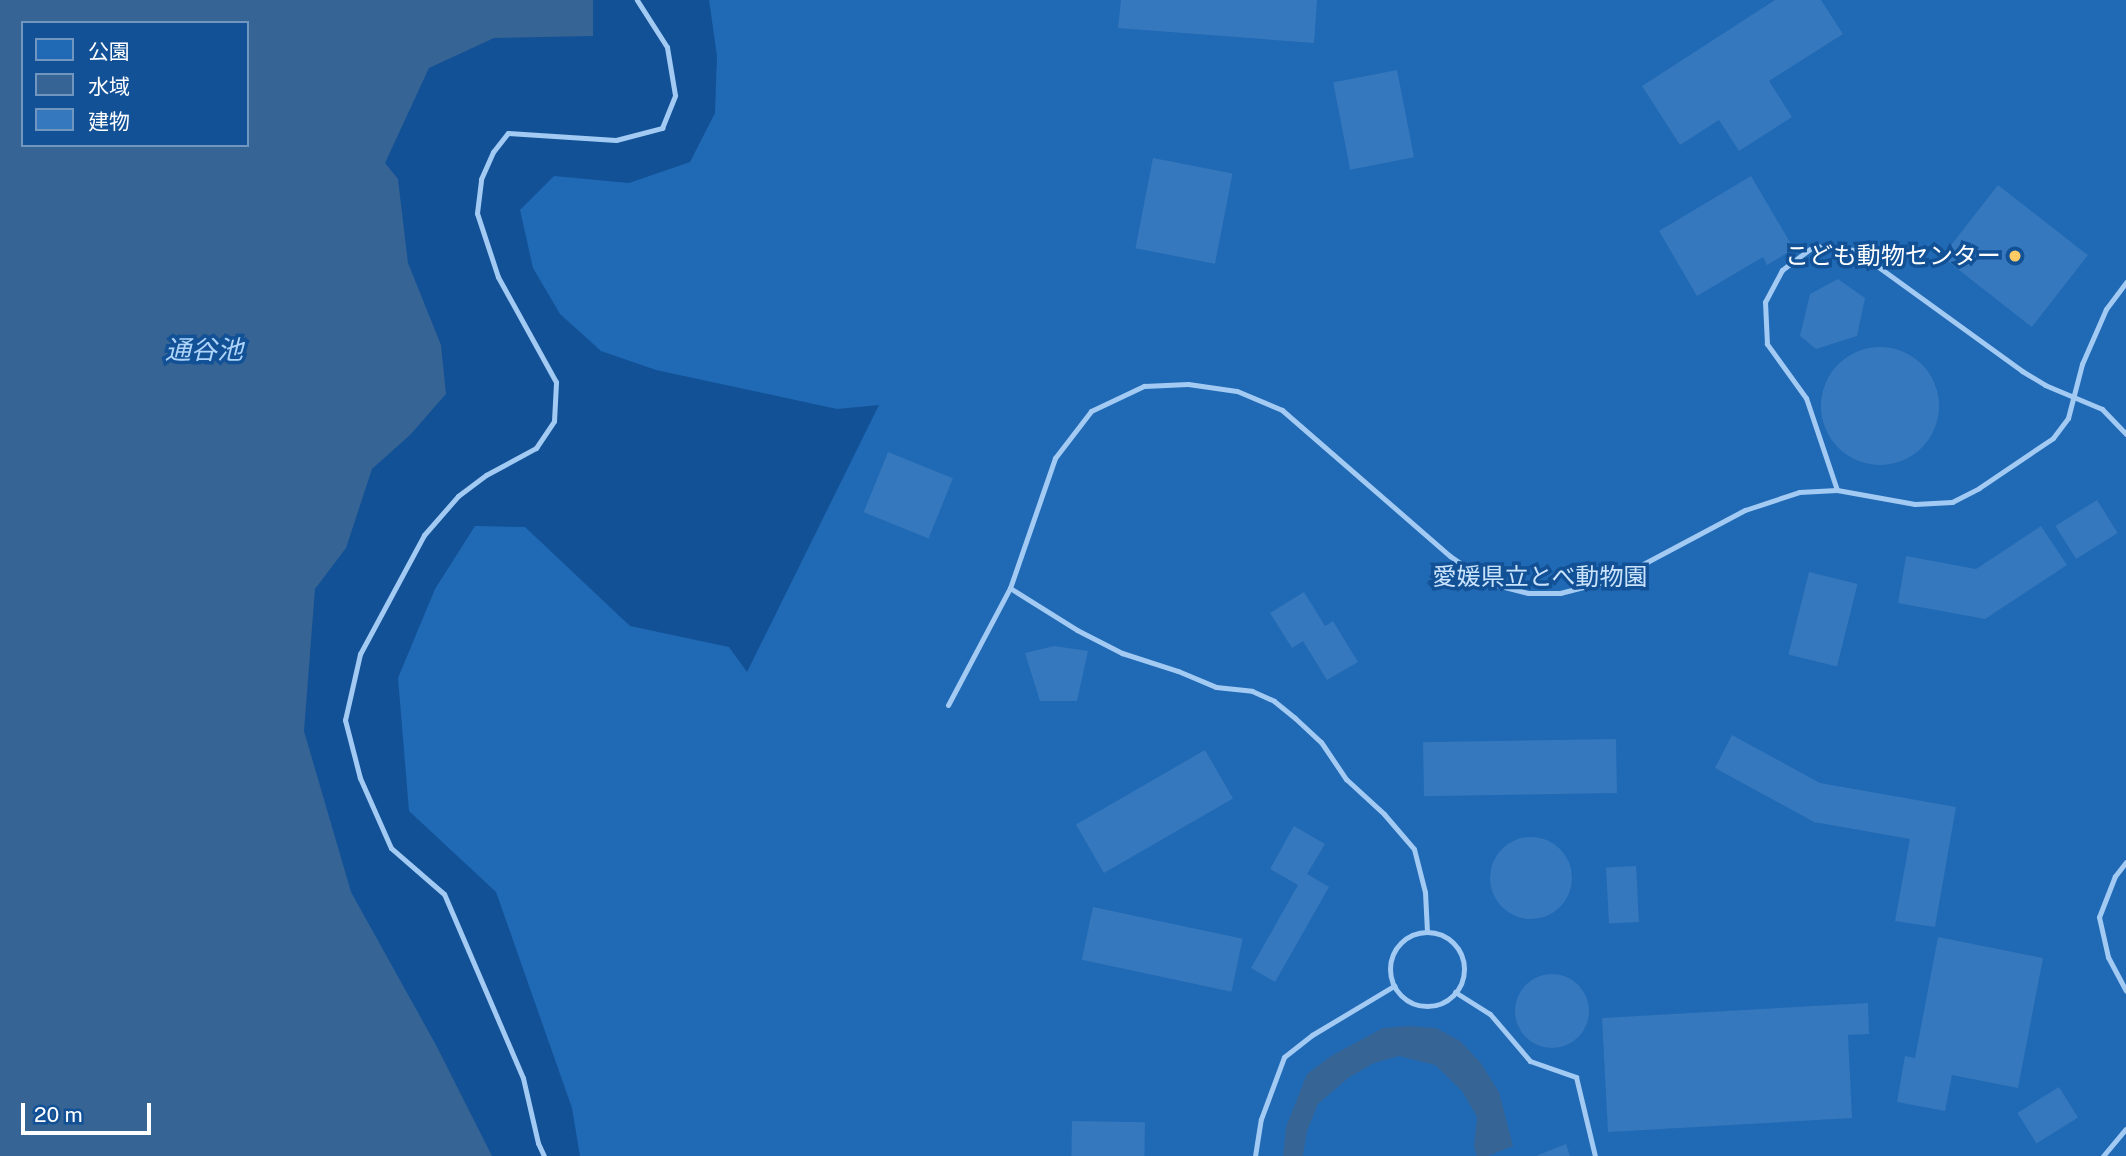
<!DOCTYPE html>
<html>
<head>
<meta charset="utf-8">
<style>
	body { margin:0 }
	#map { position:relative; width:2126px; height:1156px; overflow:hidden; background:#125196; font-family:"Public Sans","Noto Sans JP",sans-serif }
	div>[style] { position:absolute }
	.green>* { inset:0; background:#2069b4 }
	.water>* { inset:0; background:#356495 }
	.building>* { inset:0; background:#3578bd; transform-origin:0 0 }
	.round { border-radius:50% }
	.service>* { height:5px; margin:-2.5px; padding:0 2.5px; transform-origin:2.5px; border-radius:2.5px; background:#a2caf3 }
	.service>.ring { margin:-2.5px; padding:0; box-sizing:content-box; background:none; border:5px solid #a2caf3; border-radius:50% }
	.dots>* { width:19px; height:19px; translate:-50% -50%; box-sizing:border-box; border:4px solid #125196; border-radius:50% }
	span { translate:-50% -50%; white-space:nowrap; text-align:center; line-height:1.15; -webkit-text-stroke:7px #125196; paint-order:stroke }
	.poi-label { font-size:24px; color:#fff }
	.right { translate:-100% -50%; text-align:right }
	.park-label { font-size:24px; color:#cae3fd }
	.water-label { font-size:26px; color:#aed4fa; font-style:italic }
	.legend { position:absolute; left:21px; top:21px; width:228px; height:126px; box-sizing:border-box; background:#125196; border:2px solid #7197c0; margin:0; padding:9px 12px; list-style:none; font-size:21px; color:#fff }
	.legend li { display:flex; align-items:center; gap:14px; height:35px }
	.legend b { width:35px; border:2px solid #7197c0 }
	.scale { position:absolute; left:21px; top:1103px; width:130px; height:32px; box-sizing:border-box; border:4px solid #fff; border-top:0; padding-left:9px; font-size:21px; line-height:24px; white-space:nowrap; color:#fff; -webkit-text-stroke:5px #125196; paint-order:stroke }
</style>
</head>
<body>
<div id="map">
	<div class="green">
		<div style="clip-path:polygon(709px 0,2126px 0,2126px 1156px,580px 1156px,572px 1108px,496px 892px,409px 811px,398px 678px,435px 589px,475px 526px,525px 527px,630px 626px,729px 647px,747px 672px,879px 405px,837px 409px,656px 370px,601px 351px,560px 314px,533px 268px,520px 210px,554px 176px,629px 183px,690px 162px,715px 113px,717px 56px)"></div>
	</div>
	<div class="water">
		<div style="clip-path:polygon(evenodd,0 0,593px 0,593px 36px,494px 38px,429px 68px,385px 163px,398px 179px,408px 263px,441px 345px,446px 394px,410px 435px,372px 469px,346px 548px,315px 589px,304px 731px,351px 892px,436px 1045px,492px 1156px,0 1156px,0 0,23px 23px,247px 23px,247px 145px,23px 145px,23px 23px)"></div>
		<div style="clip-path:polygon(1408px 1026px,1436px 1028px,1460px 1041px,1480px 1062px,1499px 1092px,1513px 1146px,1488px 1156px,1477px 1156px,1474px 1147px,1477px 1117px,1462px 1091px,1435px 1065px,1399px 1056px,1374px 1063px,1348px 1078px,1318px 1104px,1307px 1131px,1303px 1156px,1283px 1156px,1286px 1127px,1307px 1074px,1331px 1056px,1383px 1028px)"></div>
	</div>
	<div class="building">
		<div style="clip-path:polygon(1121px 0,1317px 0,1314px 43px,1118px 28px)"></div>
		<div style="clip-path:polygon(1775px 0,1821px 0,1843px 34px,1769px 81px,1792px 117px,1739px 151px,1719px 120px,1680px 145px,1642px 86px)"></div>
		<div style="left:1397px;top:70px;width:89px;height:65px;rotate:79deg"></div>
		<div style="left:1153px;top:158px;width:81px;height:92px;rotate:11deg"></div>
		<div style="clip-path:polygon(1751px 176px,1794px 249px,1767px 265px,1763px 257px,1697px 296px,1659px 231px)"></div>
		<div style="left:1998px;top:185px;width:114px;height:91px;rotate:38deg"></div>
		<div style="clip-path:polygon(1838px 279px,1865px 298px,1857px 336px,1816px 349px,1800px 336px,1810px 294px)"></div>
		<div class="round" style="left:1821px;top:347px;width:118px;height:118px"></div>
		<div style="left:888px;top:452px;width:70px;height:65px;rotate:22deg"></div>
		<div style="left:2097px;top:500px;width:39px;height:49px;rotate:58deg"></div>
		<div style="clip-path:polygon(2041px 526px,2067px 565px,1985px 619px,1898px 603px,1906px 556px,1976px 569px)"></div>
		<div style="left:1809px;top:572px;width:50px;height:85px;rotate:14deg"></div>
		<div style="clip-path:polygon(1304px 592px,1325px 626px,1333px 621px,1358px 662px,1327px 680px,1303px 641px,1292px 648px,1270px 613px)"></div>
		<div style="clip-path:polygon(1054px 646px,1088px 651px,1077px 701px,1040px 701px,1025px 653px)"></div>
		<div style="clip-path:polygon(1732px 735px,1820px 783px,1956px 807px,1935px 927px,1895px 921px,1910px 839px,1814px 822px,1715px 768px)"></div>
		<div style="left:1616px;top:739px;width:54px;height:193px;rotate:89deg"></div>
		<div style="left:1205px;top:750px;width:56px;height:149px;rotate:60deg"></div>
		<div style="clip-path:polygon(1294px 826px,1325px 844px,1307px 874px,1329px 887px,1275px 982px,1251px 968px,1298px 885px,1270px 869px)"></div>
		<div class="round" style="left:1490px;top:837px;width:82px;height:82px"></div>
		<div style="left:1636px;top:866px;width:56px;height:30px;rotate:87deg"></div>
		<div style="left:1093px;top:907px;width:153px;height:54px;rotate:12deg"></div>
		<div style="clip-path:polygon(1938px 937px,2043px 958px,2018px 1088px,1952px 1075px,1945px 1111px,1897px 1102px,1905px 1056px,1915px 1058px)"></div>
		<div class="round" style="left:1515px;top:974px;width:74px;height:74px"></div>
		<div style="clip-path:polygon(1868px 1003px,1869px 1034px,1848px 1035px,1852px 1118px,1608px 1132px,1602px 1018px)"></div>
		<div style="left:2059px;top:1087px;width:36px;height:49px;rotate:58deg"></div>
		<div style="left:1072px;top:1121px;width:73px;height:35px;rotate:1deg"></div>
		<div style="clip-path:polygon(1566px 1144px,1570px 1156px,1536px 1156px)"></div>
	</div>
	<div class="service">
		<div style="left:1837px;top:490px;width:97px;rotate:-108.6deg"></div>
		<div style="left:1806px;top:398px;width:67px;rotate:-125.8deg"></div>
		<div style="left:1767px;top:344px;width:42px;rotate:-92.7deg"></div>
		<div style="left:1765px;top:302px;width:36px;rotate:-62deg"></div>
		<div style="left:1782px;top:270px;width:40px;rotate:-37deg"></div>
		<div style="left:1814px;top:246px;width:41px;rotate:5.6deg"></div>
		<div style="left:1855px;top:250px;width:206px;rotate:35.9deg"></div>
		<div style="left:2022px;top:371px;width:27px;rotate:31deg"></div>
		<div style="left:2045px;top:385px;width:62px;rotate:22.8deg"></div>
		<div style="left:2102px;top:409px;width:35px;rotate:46deg"></div>
		<div style="left:1010px;top:588px;width:79px;rotate:32.1deg"></div>
		<div style="left:1077px;top:630px;width:51px;rotate:27.1deg"></div>
		<div style="left:1122px;top:653px;width:59px;rotate:17.8deg"></div>
		<div style="left:1178px;top:671px;width:41px;rotate:22.8deg"></div>
		<div style="left:1216px;top:687px;width:36px;rotate:6deg"></div>
		<div style="left:1252px;top:691px;width:24px;rotate:24deg"></div>
		<div style="left:1274px;top:701px;width:27px;rotate:39deg"></div>
		<div style="left:1295px;top:718px;width:35px;rotate:43deg"></div>
		<div style="left:1321px;top:742px;width:45px;rotate:56deg"></div>
		<div style="left:1346px;top:779px;width:52px;rotate:42.6deg"></div>
		<div style="left:1384px;top:814px;width:46px;rotate:49.4deg"></div>
		<div style="left:1414px;top:849px;width:44px;rotate:75.7deg"></div>
		<div style="left:1425px;top:892px;width:40px;rotate:87.1deg"></div>
		<div style="left:948px;top:705px;width:132px;rotate:-62.1deg"></div>
		<div style="left:1010px;top:588px;width:138px;rotate:-70.9deg"></div>
		<div style="left:1055px;top:458px;width:59px;rotate:-52.5deg"></div>
		<div style="left:1091px;top:411px;width:59px;rotate:-25.3deg"></div>
		<div style="left:1144px;top:386px;width:44px;rotate:-2.6deg"></div>
		<div style="left:1188px;top:384px;width:49px;rotate:8.1deg"></div>
		<div style="left:1237px;top:391px;width:49px;rotate:22.9deg"></div>
		<div style="left:1282px;top:410px;width:223px;rotate:41deg"></div>
		<div style="left:1450px;top:556px;width:47px;rotate:34.7deg"></div>
		<div style="left:1489px;top:583px;width:40px;rotate:14.4deg"></div>
		<div style="left:1528px;top:593px;width:32px"></div>
		<div style="left:1560px;top:593px;width:57px;rotate:-14.3deg"></div>
		<div style="left:1615px;top:579px;width:147px;rotate:-28deg"></div>
		<div style="left:1745px;top:510px;width:57px;rotate:-18.4deg"></div>
		<div style="left:1799px;top:492px;width:38px;rotate:-3deg"></div>
		<div style="left:1837px;top:490px;width:79px;rotate:10.2deg"></div>
		<div style="left:1915px;top:504px;width:37px;rotate:-3deg"></div>
		<div style="left:1952px;top:502px;width:30px;rotate:-27deg"></div>
		<div style="left:1979px;top:488px;width:89px;rotate:-34deg"></div>
		<div style="left:2053px;top:438px;width:25px;rotate:-53deg"></div>
		<div style="left:2068px;top:418px;width:56px;rotate:-75.5deg"></div>
		<div style="left:2082px;top:364px;width:60px;rotate:-66.4deg"></div>
		<div style="left:2106px;top:309px;width:34px;rotate:-53deg"></div>
		<div style="left:2126px;top:862px;width:18px;rotate:128deg"></div>
		<div style="left:2115px;top:876px;width:44px;rotate:111.3deg"></div>
		<div style="left:2099px;top:917px;width:41px;rotate:77.3deg"></div>
		<div style="left:2108px;top:957px;width:38px;rotate:62deg"></div>
		<div class="ring" style="left:1390px;top:932px;width:69px;height:69px"></div>
		<div style="left:1455px;top:992px;width:41px;rotate:32.2deg"></div>
		<div style="left:1490px;top:1014px;width:62px;rotate:49.6deg"></div>
		<div style="left:1530px;top:1061px;width:49px;rotate:19.2deg"></div>
		<div style="left:1576px;top:1077px;width:81px;rotate:76.5deg"></div>
		<div style="left:544px;top:1156px;width:14px;rotate:-115deg"></div>
		<div style="left:538px;top:1143px;width:67px;rotate:-103deg"></div>
		<div style="left:523px;top:1078px;width:200px;rotate:-113.2deg"></div>
		<div style="left:444px;top:894px;width:70px;rotate:-139deg"></div>
		<div style="left:391px;top:848px;width:77px;rotate:-113.9deg"></div>
		<div style="left:360px;top:778px;width:60px;rotate:-104.5deg"></div>
		<div style="left:345px;top:720px;width:68px;rotate:-77.2deg"></div>
		<div style="left:360px;top:654px;width:135px;rotate:-61.7deg"></div>
		<div style="left:424px;top:535px;width:52px;rotate:-48.9deg"></div>
		<div style="left:458px;top:496px;width:35px;rotate:-37deg"></div>
		<div style="left:486px;top:475px;width:57px;rotate:-28.4deg"></div>
		<div style="left:536px;top:448px;width:32px;rotate:-56deg"></div>
		<div style="left:554px;top:421px;width:39px;rotate:-87deg"></div>
		<div style="left:556px;top:382px;width:120px;rotate:-118.9deg"></div>
		<div style="left:498px;top:277px;width:67px;rotate:-108.2deg"></div>
		<div style="left:477px;top:213px;width:34px;rotate:-83deg"></div>
		<div style="left:481px;top:179px;width:30px;rotate:-66deg"></div>
		<div style="left:493px;top:152px;width:24px;rotate:-52deg"></div>
		<div style="left:508px;top:133px;width:108px;rotate:3.7deg"></div>
		<div style="left:616px;top:140px;width:48px;rotate:-14.6deg"></div>
		<div style="left:662px;top:128px;width:35px;rotate:-68deg"></div>
		<div style="left:675px;top:95px;width:49px;rotate:-99.5deg"></div>
		<div style="left:667px;top:47px;width:56px;rotate:-122.6deg"></div>
		<div style="left:1255px;top:1156px;width:37px;rotate:-81deg"></div>
		<div style="left:1261px;top:1119px;width:66px;rotate:-69.6deg"></div>
		<div style="left:1284px;top:1057px;width:36px;rotate:-38deg"></div>
		<div style="left:1312px;top:1035px;width:96px;rotate:-30.9deg"></div>
		<div style="left:2103px;top:1156px;width:35px;rotate:-50deg"></div>
	</div>
	<div class="dots">
		<div style="left:2015px;top:256px;background:#ffcb64"></div>
	</div>
	<div class="poi-label">
		<span class="right" style="left:2001px;top:256px">こども動物センター</span>
	</div>
	<div class="park-label">
		<span style="left:1540px;top:577px">愛媛県立とべ動物園</span>
	</div>
	<div class="water-label">
		<span style="left:204px;top:350px">通谷池</span>
	</div>
	<ul class="legend">
	<li><b style="height:19px;background:#2069b4"></b>公園</li>
	<li><b style="height:19px;background:#356495"></b>水域</li>
	<li><b style="height:19px;background:#3578bd"></b>建物</li>
	</ul>
	<div class="scale">20 m</div>
</div>
</body>
</html>
